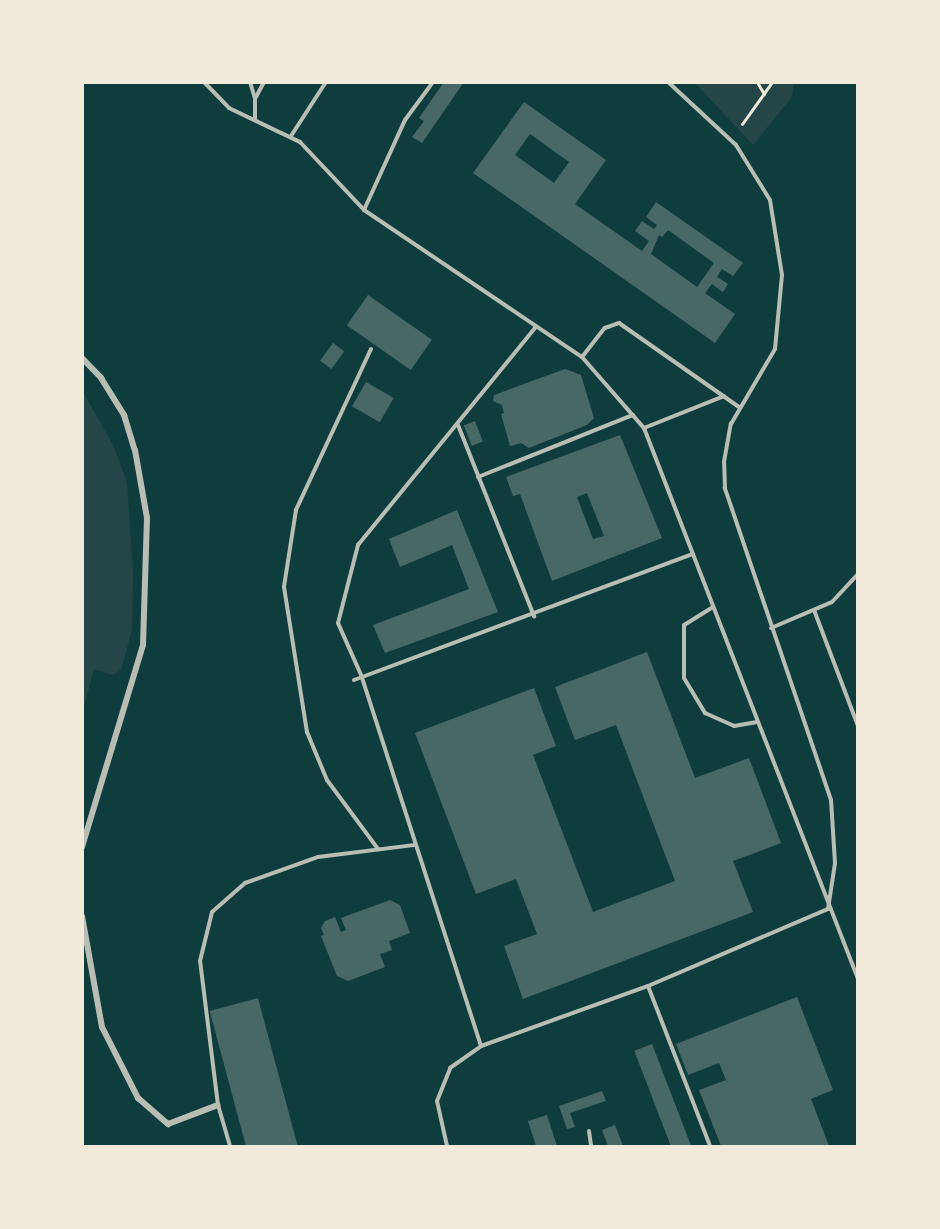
<!DOCTYPE html>
<html>
<head>
<meta charset="utf-8">
<style>
	body { margin:0 }
	#map { position:relative; width:940px; height:1229px; overflow:hidden; background:#0f3d3e; font-family:Signika,sans-serif }
	div>[style] { position:absolute }
	.green>* { inset:0; background:#244646 }
	.building>* { inset:0; background:#486865; transform-origin:0 0 }
	.path>* { height:3px; margin:-1.5px; padding:0 1.5px; transform-origin:1.5px; border-radius:1.5px; background:#f1e9da }
	.service>* { height:4px; margin:-2px; padding:0 2px; transform-origin:2px; border-radius:2px; background:#b8beb3 }
	.minor>* { height:6px; margin:-3px; padding:0 3px; transform-origin:3px; border-radius:3px; background:#b8beb3 }
	span { translate:-50% -50%; white-space:nowrap; text-align:center; line-height:1.15; -webkit-text-stroke:4.5px #f1e9da; paint-order:stroke }
	.frame { position:absolute; inset:0; border:84px solid #f1e9da; pointer-events:none }
</style>
</head>
<body>
<div id="map">
	<div class="green">
		<div style="clip-path:polygon(695px 83px,794px 83px,792px 97px,753px 145px)"></div>
		<div style="clip-path:polygon(83px 392px,113px 445px,127px 482px,133px 571px,132px 630px,121px 670px,112px 675px,94px 669px,83px 711px)"></div>
	</div>
	<div class="building">
		<div style="clip-path:polygon(444px 82px,464px 82px,422px 143px,412px 137px,424px 121px,419px 118px)"></div>
		<div style="clip-path:polygon(evenodd,524px 102px,606px 160px,575px 204px,642px 251px,649px 241px,635px 231px,642px 221px,654px 229px,657px 225px,646px 217px,656px 202px,743px 263px,733px 276px,722px 269px,717px 277px,728px 284px,723px 292px,712px 284px,705px 293px,735px 314px,715px 343px,473px 173px,524px 102px,530px 134px,569px 162px,554px 183px,515px 155px,530px 134px,524px 102px,668px 230px,714px 263px,697px 287px,651px 254px,659px 235px,662px 237px,668px 230px)"></div>
		<div style="left:368px;top:295px;width:78px;height:37px;rotate:35deg"></div>
		<div style="left:333px;top:343px;width:14px;height:22px;rotate:36deg"></div>
		<div style="clip-path:polygon(565px 369px,581px 375px,594px 418px,587px 425px,529px 448px,521px 443px,510px 446px,501px 414px,504px 413px,502px 405px,493px 401px,494px 395px)"></div>
		<div style="left:366px;top:382px;width:32px;height:28px;rotate:30deg"></div>
		<div style="left:475px;top:421px;width:22px;height:12px;rotate:69deg"></div>
		<div style="clip-path:polygon(evenodd,620px 435px,662px 538px,552px 581px,520px 494px,513px 496px,506px 477px,620px 435px,587px 493px,604px 536px,593px 539px,577px 497px,587px 493px)"></div>
		<div style="clip-path:polygon(457px 510px,498px 612px,385px 653px,373px 625px,469px 589px,452px 545px,400px 567px,389px 539px)"></div>
		<div style="clip-path:polygon(647px 652px,695px 778px,749px 758px,781px 843px,733px 861px,753px 912px,523px 999px,504px 946px,537px 934px,516px 879px,476px 894px,415px 733px,534px 688px,556px 746px,533px 755px,593px 912px,675px 881px,616px 725px,575px 740px,555px 687px)"></div>
		<div style="clip-path:polygon(390px 900px,400px 905px,410px 933px,389px 941px,392px 950px,380px 954px,385px 967px,348px 981px,337px 976px,321px 936px,324px 935px,321px 928px,325px 921px,335px 917px,341px 932px,346px 930px,341px 918px)"></div>
		<div style="clip-path:polygon(797px 997px,833px 1090px,811px 1099px,829px 1146px,721px 1146px,699px 1090px,726px 1080px,719px 1063px,688px 1075px,676px 1044px)"></div>
		<div style="left:258px;top:998px;width:153px;height:50px;rotate:75deg"></div>
		<div style="left:652px;top:1044px;width:109px;height:19px;rotate:69deg"></div>
		<div style="clip-path:polygon(602px 1091px,606px 1101px,570px 1113px,575px 1127px,567px 1129px,559px 1106px)"></div>
		<div style="clip-path:polygon(547px 1115px,557px 1146px,536px 1146px,528px 1121px)"></div>
		<div style="clip-path:polygon(615px 1125px,623px 1146px,608px 1146px,602px 1130px)"></div>
	</div>
	<div class="path">
		<div style="left:757px;top:82px;width:14px;rotate:60deg"></div>
		<div style="left:742px;top:124px;width:52px;rotate:-54.5deg"></div>
	</div>
	<div class="service">
		<div style="left:204px;top:82px;width:36px;rotate:46deg"></div>
		<div style="left:229px;top:108px;width:79px;rotate:25.6deg"></div>
		<div style="left:300px;top:142px;width:93px;rotate:46.7deg"></div>
		<div style="left:364px;top:210px;width:263px;rotate:34deg"></div>
		<div style="left:582px;top:357px;width:94px;rotate:48.9deg"></div>
		<div style="left:644px;top:428px;width:591px;rotate:68.77deg"></div>
		<div style="left:250px;top:82px;width:17px;rotate:73deg"></div>
		<div style="left:255px;top:98px;width:22px;rotate:90deg"></div>
		<div style="left:256px;top:97px;width:17px;rotate:-62deg"></div>
		<div style="left:291px;top:136px;width:64px;rotate:-57.1deg"></div>
		<div style="left:364px;top:210px;width:99px;rotate:-65.5deg"></div>
		<div style="left:405px;top:120px;width:47px;rotate:-53.6deg"></div>
		<div style="left:371px;top:349px;width:178px;rotate:115deg"></div>
		<div style="left:296px;top:510px;width:78px;rotate:98.9deg"></div>
		<div style="left:284px;top:587px;width:147px;rotate:81deg"></div>
		<div style="left:307px;top:732px;width:52px;rotate:67.4deg"></div>
		<div style="left:327px;top:780px;width:86px;rotate:53.5deg"></div>
		<div style="left:582px;top:357px;width:37px;rotate:-52deg"></div>
		<div style="left:605px;top:328px;width:15px;rotate:-20deg"></div>
		<div style="left:619px;top:323px;width:146px;rotate:35deg"></div>
		<div style="left:458px;top:425px;width:206px;rotate:68.3deg"></div>
		<div style="left:644px;top:428px;width:86px;rotate:-21.8deg"></div>
		<div style="left:478px;top:477px;width:167px;rotate:-21.8deg"></div>
		<div style="left:713px;top:607px;width:34px;rotate:148deg"></div>
		<div style="left:684px;top:625px;width:53px;rotate:90deg"></div>
		<div style="left:684px;top:678px;width:41px;rotate:59deg"></div>
		<div style="left:705px;top:713px;width:32px;rotate:24deg"></div>
		<div style="left:734px;top:726px;width:22px;rotate:-10deg"></div>
		<div style="left:814px;top:610px;width:124px;rotate:69.2deg"></div>
		<div style="left:771px;top:628px;width:66px;rotate:-23.1deg"></div>
		<div style="left:832px;top:602px;width:38px;rotate:-47deg"></div>
		<div style="left:354px;top:680px;width:361px;rotate:-20.4deg"></div>
		<div style="left:648px;top:986px;width:172px;rotate:68.8deg"></div>
		<div style="left:481px;top:1046px;width:388px;rotate:-107.9deg"></div>
		<div style="left:362px;top:677px;width:59px;rotate:-114deg"></div>
		<div style="left:338px;top:623px;width:81px;rotate:-75.6deg"></div>
		<div style="left:358px;top:545px;width:280px;rotate:-50.8deg"></div>
		<div style="left:589px;top:1131px;width:15px;rotate:82deg"></div>
		<div style="left:230px;top:1146px;width:43px;rotate:-106.3deg"></div>
		<div style="left:218px;top:1105px;width:145px;rotate:-97.1deg"></div>
		<div style="left:200px;top:961px;width:50px;rotate:-76.2deg"></div>
		<div style="left:212px;top:912px;width:44px;rotate:-41.3deg"></div>
		<div style="left:245px;top:883px;width:77px;rotate:-19.6deg"></div>
		<div style="left:318px;top:857px;width:98px;rotate:-7.1deg"></div>
		<div style="left:447px;top:1146px;width:46px;rotate:-102.5deg"></div>
		<div style="left:437px;top:1101px;width:35px;rotate:-68deg"></div>
		<div style="left:450px;top:1068px;width:38px;rotate:-35deg"></div>
		<div style="left:481px;top:1046px;width:177px;rotate:-19.8deg"></div>
		<div style="left:648px;top:986px;width:196px;rotate:-23.2deg"></div>
		<div style="left:828px;top:909px;width:47px;rotate:-81.3deg"></div>
		<div style="left:835px;top:863px;width:63px;rotate:-93.6deg"></div>
		<div style="left:831px;top:800px;width:330px;rotate:-108.8deg"></div>
		<div style="left:725px;top:488px;width:26px;rotate:-92deg"></div>
		<div style="left:724px;top:462px;width:39px;rotate:-80deg"></div>
		<div style="left:731px;top:424px;width:87px;rotate:-59.6deg"></div>
		<div style="left:775px;top:349px;width:74px;rotate:-84.6deg"></div>
		<div style="left:782px;top:275px;width:76px;rotate:-99.1deg"></div>
		<div style="left:770px;top:200px;width:65px;rotate:-121.7deg"></div>
		<div style="left:736px;top:145px;width:93px;rotate:-137.2deg"></div>
	</div>
	<div class="minor">
		<div style="left:82px;top:358px;width:28px;rotate:46deg"></div>
		<div style="left:101px;top:378px;width:44px;rotate:58.1deg"></div>
		<div style="left:124px;top:415px;width:37px;rotate:73deg"></div>
		<div style="left:135px;top:450px;width:69px;rotate:80deg"></div>
		<div style="left:147px;top:518px;width:127px;rotate:91.8deg"></div>
		<div style="left:143px;top:645px;width:211px;rotate:106.8deg"></div>
		<div style="left:82px;top:916px;width:113px;rotate:79.8deg"></div>
		<div style="left:102px;top:1027px;width:80px;rotate:63.1deg"></div>
		<div style="left:138px;top:1098px;width:40px;rotate:41deg"></div>
		<div style="left:168px;top:1124px;width:53px;rotate:-20.8deg"></div>
	</div>
	<div class="frame"></div>
</div>
</body>
</html>
